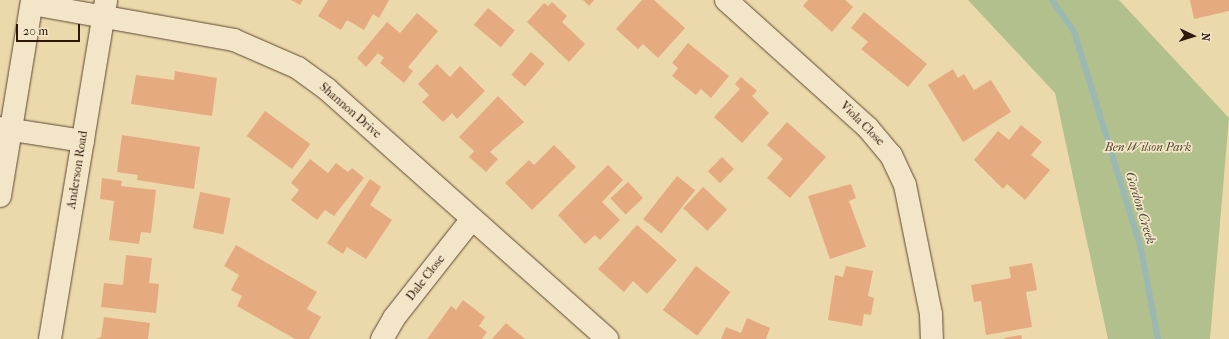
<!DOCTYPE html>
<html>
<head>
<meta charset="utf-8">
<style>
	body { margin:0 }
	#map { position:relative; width:1229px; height:339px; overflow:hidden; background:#ecd9ab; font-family:"IM FELL French Canon",serif }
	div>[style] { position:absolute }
	.green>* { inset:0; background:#b2c08d }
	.stream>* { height:6px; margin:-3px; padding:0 3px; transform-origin:3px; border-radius:3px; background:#9bb9b2 }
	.building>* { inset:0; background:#e5aa80; transform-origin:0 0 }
	.roads { filter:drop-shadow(0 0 1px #5d4833) drop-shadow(0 0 1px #5d4833) }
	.street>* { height:22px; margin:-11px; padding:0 11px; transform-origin:11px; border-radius:11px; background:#f3e6c8 }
	.secondary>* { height:22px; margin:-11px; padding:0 11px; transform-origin:11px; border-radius:11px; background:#f3e6c8 }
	span { translate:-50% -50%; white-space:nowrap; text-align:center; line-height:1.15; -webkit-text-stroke:3.5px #f3e6c8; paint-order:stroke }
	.street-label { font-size:12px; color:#2d170b }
	.park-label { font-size:12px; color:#554a32; font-style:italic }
	.water-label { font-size:13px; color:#4e483d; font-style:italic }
	.north { position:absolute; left:1173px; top:16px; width:40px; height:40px; -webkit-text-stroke:3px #f3e6c8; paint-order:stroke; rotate:94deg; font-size:11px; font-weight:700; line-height:16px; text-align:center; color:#2d170b }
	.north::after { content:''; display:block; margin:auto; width:14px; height:18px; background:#2d170b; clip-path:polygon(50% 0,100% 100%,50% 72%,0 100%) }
	.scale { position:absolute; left:16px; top:24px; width:64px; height:18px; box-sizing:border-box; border:2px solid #2d170b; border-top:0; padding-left:5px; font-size:12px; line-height:14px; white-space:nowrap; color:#2d170b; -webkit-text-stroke:3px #f3e6c8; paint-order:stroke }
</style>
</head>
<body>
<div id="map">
	<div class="green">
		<div style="clip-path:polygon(968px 0,1119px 0,1229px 118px,1210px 339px,1108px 339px,1055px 93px)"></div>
	</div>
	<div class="stream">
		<div style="left:1052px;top:0;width:38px;rotate:55deg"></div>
		<div style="left:1074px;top:31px;width:228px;rotate:72.9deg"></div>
		<div style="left:1141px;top:249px;width:92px;rotate:79.3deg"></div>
	</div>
	<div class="building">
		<div style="clip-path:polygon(291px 0,303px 0,300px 5px)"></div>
		<div style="clip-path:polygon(328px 0,389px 0,379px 18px,373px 14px,364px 30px,347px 20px,341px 30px,318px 16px)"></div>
		<div style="clip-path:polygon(583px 0,594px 0,589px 6px)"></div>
		<div style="clip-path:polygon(642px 0,654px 0,685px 28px,658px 58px,643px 44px,638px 49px,616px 29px)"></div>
		<div style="clip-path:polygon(808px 0,845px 0,853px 7px,832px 32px,803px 6px)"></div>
		<div style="clip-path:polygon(1190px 0,1229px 0,1229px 11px,1194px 19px)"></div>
		<div style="clip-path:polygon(552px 2px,567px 16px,562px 22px,585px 44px,569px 62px,527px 22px,544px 3px,548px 6px)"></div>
		<div style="left:488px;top:8px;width:35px;height:22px;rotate:40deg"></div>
		<div style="clip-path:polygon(864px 12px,927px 64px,908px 87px,861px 49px,868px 42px,851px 28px)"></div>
		<div style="clip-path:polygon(417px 13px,438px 31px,408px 67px,413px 71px,404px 83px,380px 63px,384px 58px,378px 53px,366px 67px,357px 58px,387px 22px,400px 33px)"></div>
		<div style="clip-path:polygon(688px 43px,729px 76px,711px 98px,701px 89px,696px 95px,672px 76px,678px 68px,672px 63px)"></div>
		<div style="left:531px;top:52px;width:18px;height:30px;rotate:41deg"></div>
		<div style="clip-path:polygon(437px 64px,450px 77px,460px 66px,485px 91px,457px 119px,452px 113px,443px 122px,422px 102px,429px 95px,418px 84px)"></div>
		<div style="clip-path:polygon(953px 69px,958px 78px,964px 74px,974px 90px,991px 80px,1011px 112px,963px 142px,928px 85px)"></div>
		<div style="clip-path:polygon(175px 71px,217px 78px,212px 116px,131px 104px,136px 75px,174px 80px)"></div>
		<div style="clip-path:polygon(741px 77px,757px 91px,752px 96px,769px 113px,742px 143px,714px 117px,740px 89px,735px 84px)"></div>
		<div style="clip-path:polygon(498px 96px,524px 122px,490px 152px,498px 159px,486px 172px,469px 157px,474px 151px,459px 137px)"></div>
		<div style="left:265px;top:111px;width:56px;height:31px;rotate:36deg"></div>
		<div style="clip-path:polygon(787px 122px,826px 157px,790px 198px,767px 178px,783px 159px,767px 145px)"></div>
		<div style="clip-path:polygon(1021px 125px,1042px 142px,1031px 155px,1050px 170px,1025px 200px,1007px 184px,1003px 189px,974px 160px,998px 131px,1009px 140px)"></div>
		<div style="clip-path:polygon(122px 135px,200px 147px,194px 189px,137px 180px,138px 175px,117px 172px)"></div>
		<div style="clip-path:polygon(554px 145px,576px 167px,532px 210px,505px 183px,529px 160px,534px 165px)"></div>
		<div style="left:722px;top:157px;width:17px;height:20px;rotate:45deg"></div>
		<div style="clip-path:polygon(310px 159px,328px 173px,336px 163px,348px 172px,352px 168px,364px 178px,334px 216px,325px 210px,317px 220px,291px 200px,299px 190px,291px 183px)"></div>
		<div style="clip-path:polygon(608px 165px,623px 180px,602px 202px,620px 220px,600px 240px,595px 235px,585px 244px,558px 215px)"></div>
		<div style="left:677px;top:176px;width:23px;height:55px;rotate:38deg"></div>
		<div style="clip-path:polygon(102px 178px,122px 181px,121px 186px,156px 190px,151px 233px,141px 232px,139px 244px,109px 240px,114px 201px,100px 199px)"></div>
		<div style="clip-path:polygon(370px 179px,381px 187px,370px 205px,392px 220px,366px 259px,347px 247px,343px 254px,327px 243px)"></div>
		<div style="left:628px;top:182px;width:22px;height:24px;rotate:47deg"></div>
		<div style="clip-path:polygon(851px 184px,856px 198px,849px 201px,866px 247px,830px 259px,808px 196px)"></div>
		<div style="left:703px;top:187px;width:33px;height:29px;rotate:43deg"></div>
		<div style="left:200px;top:192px;width:31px;height:37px;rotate:11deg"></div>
		<div style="clip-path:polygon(637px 225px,677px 260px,647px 294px,633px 281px,624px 292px,598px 269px)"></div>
		<div style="clip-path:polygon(236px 245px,317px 292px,307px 309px,321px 317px,309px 339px,295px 339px,237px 306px,242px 296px,231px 290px,239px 275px,224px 266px)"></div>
		<div style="clip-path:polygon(126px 255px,152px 258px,149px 283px,159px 284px,156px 313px,101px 307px,104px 283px,123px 285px)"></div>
		<div style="clip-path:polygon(1032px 263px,1037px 290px,1026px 292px,1032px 327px,986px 335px,981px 301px,974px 302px,971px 285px,1011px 278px,1009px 267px)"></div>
		<div style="left:696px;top:266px;width:43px;height:55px;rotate:37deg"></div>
		<div style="clip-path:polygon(846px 266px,873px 271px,868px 296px,874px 298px,871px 315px,864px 314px,862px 326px,828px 320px,835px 275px,843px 277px)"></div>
		<div style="clip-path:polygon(463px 300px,485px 317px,479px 326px,487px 332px,482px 339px,427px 339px,451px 306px,456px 310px)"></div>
		<div style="clip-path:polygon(104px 317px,150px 323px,148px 339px,96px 339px,101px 337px)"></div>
		<div style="clip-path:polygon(747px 318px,770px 328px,766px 339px,721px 339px,726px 327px,741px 333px)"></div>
		<div style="clip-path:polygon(506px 323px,525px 339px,492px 339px)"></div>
		<div style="clip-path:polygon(1021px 335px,1022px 339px,1005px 339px,1004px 338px)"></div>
	</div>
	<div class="roads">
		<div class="street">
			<div style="left:726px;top:0;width:191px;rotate:42deg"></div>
			<div style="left:868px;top:128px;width:35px;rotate:50deg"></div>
			<div style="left:891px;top:155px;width:33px;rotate:65deg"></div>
			<div style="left:905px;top:185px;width:132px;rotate:78.6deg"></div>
			<div style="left:931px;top:314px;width:25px;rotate:88deg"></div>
			<div style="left:0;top:128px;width:84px;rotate:8.9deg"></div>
			<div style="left:382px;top:339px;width:24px;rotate:-60deg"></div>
			<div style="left:394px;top:318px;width:126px;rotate:-51.8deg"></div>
		</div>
		<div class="secondary">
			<div style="left:32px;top:4px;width:205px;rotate:10.1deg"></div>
			<div style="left:234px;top:40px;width:70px;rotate:23.6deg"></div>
			<div style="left:298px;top:68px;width:37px;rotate:36deg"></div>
			<div style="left:328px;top:90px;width:374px;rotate:41.7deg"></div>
			<div style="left:0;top:196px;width:199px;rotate:-80.7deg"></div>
			<div style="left:50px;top:339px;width:344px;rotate:-80.6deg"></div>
		</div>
	</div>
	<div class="street-label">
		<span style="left:350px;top:111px;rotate:41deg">Shannon Drive</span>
		<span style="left:862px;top:124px;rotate:45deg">Viola Close</span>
		<span style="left:78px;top:170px;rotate:-81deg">Anderson Road</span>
		<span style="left:426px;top:278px;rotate:-52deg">Dale Close</span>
	</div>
	<div class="park-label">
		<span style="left:1148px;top:148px">Ben Wilson Park</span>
	</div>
	<div class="water-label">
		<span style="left:1140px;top:208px;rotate:73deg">Gordon Creek</span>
	</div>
	<div class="north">N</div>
	<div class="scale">20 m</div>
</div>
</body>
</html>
